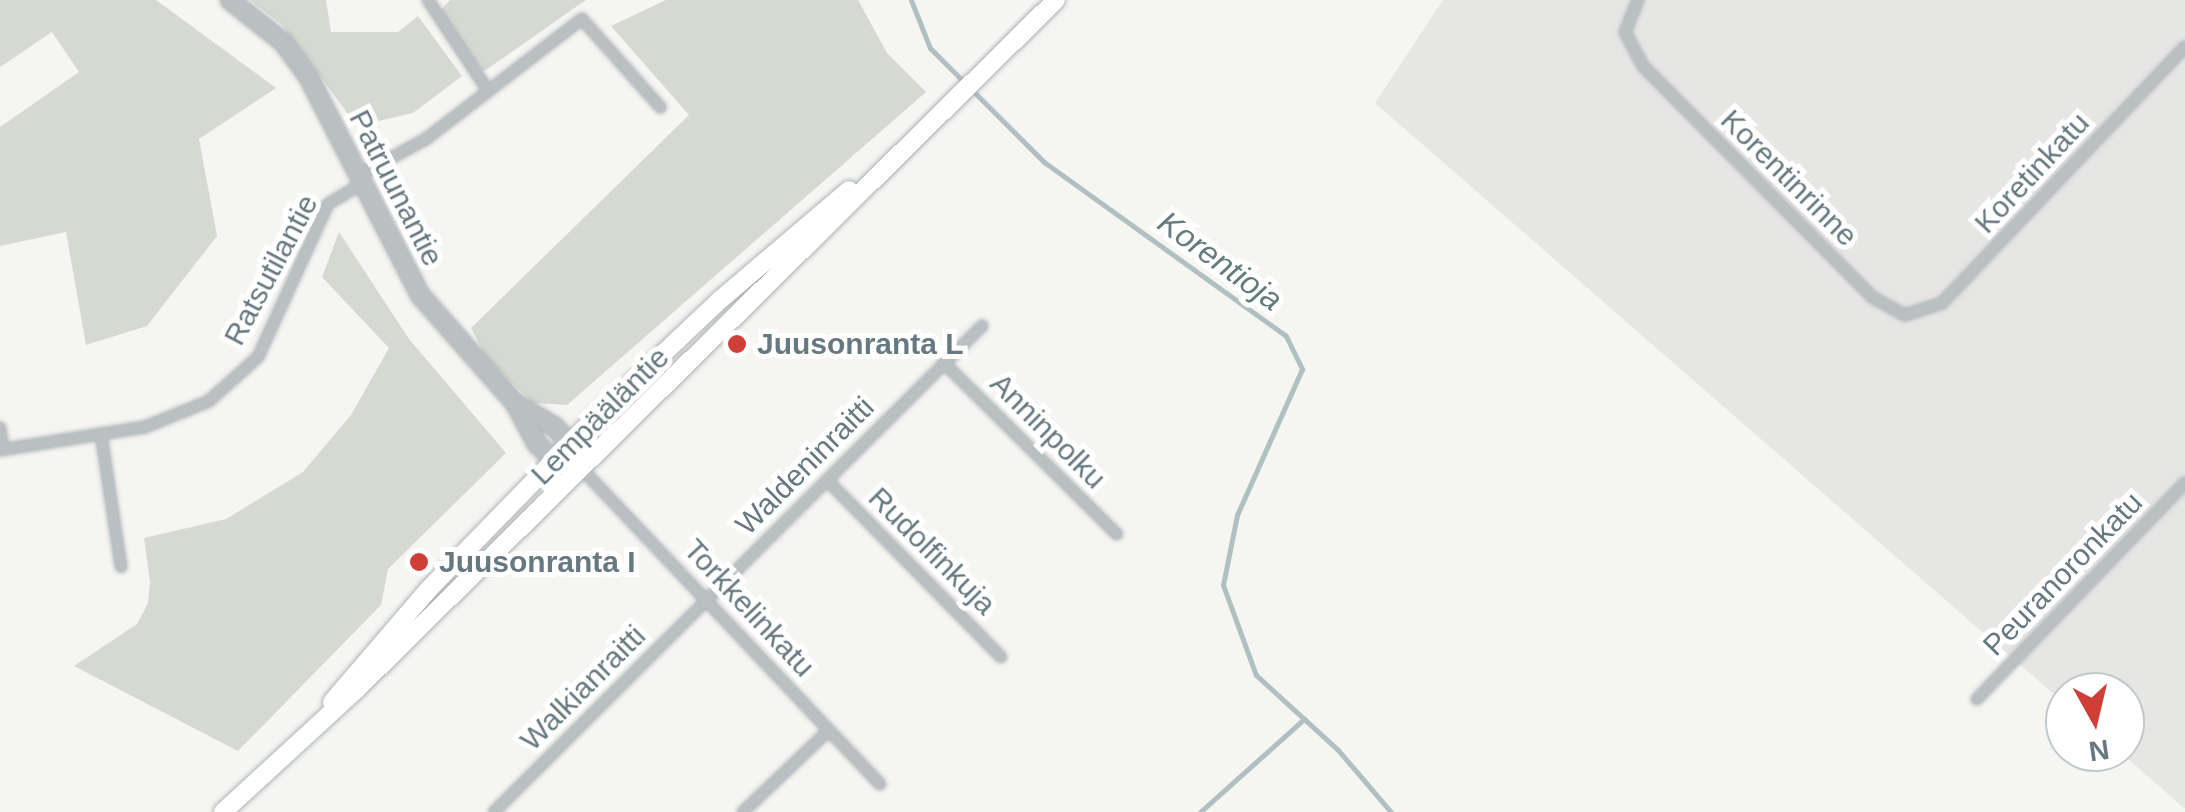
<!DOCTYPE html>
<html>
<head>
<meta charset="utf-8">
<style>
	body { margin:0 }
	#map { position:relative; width:2185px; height:812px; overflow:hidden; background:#f5f5f2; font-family:Arial,sans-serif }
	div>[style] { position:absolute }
	.built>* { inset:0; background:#e6e6e5 }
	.green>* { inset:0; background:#d6d9d2 }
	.stream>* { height:5px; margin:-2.5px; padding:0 2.5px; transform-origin:2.5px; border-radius:2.5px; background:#b0bfc0 }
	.roads { filter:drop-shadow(0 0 2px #adb4b7) drop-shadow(0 0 2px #adb4b7) }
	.minor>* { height:10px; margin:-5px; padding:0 5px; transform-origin:5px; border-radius:5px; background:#bac0c2 }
	.tertiary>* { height:18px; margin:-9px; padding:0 9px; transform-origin:9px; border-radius:9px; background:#bac0c2 }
	.secondary>* { height:18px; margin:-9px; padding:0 9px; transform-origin:9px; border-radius:9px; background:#fff }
	.dots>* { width:28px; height:28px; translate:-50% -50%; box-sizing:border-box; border:5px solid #fff; border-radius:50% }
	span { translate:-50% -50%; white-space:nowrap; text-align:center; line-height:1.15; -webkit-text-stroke:10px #fff; paint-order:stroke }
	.street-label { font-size:30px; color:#677980 }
	.poi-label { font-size:30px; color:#677980; font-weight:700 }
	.left { translate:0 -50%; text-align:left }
	.water-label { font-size:32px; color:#637b7c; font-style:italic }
	.north { position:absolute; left:2045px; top:672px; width:100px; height:100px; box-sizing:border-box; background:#fff; border:2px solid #c2c9cc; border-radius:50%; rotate:172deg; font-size:28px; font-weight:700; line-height:40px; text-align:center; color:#677980 }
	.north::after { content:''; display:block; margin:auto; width:35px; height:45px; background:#cf3f38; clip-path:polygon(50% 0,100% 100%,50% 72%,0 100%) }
</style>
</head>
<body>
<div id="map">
	<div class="built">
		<div style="clip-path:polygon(1443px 0,2185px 0,2185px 809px,2120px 752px,2125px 752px,2125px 692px,2065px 692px,2065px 704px,1375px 103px)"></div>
	</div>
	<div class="green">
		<div style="clip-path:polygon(0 0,156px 0,276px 88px,199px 139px,217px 236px,147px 326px,86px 345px,66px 232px,0 246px,0 127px,79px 72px,52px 32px,0 67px)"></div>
		<div style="clip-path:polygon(250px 0,326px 0,331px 32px,398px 32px,418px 16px,462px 76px,413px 113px,357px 126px,282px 25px)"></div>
		<div style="clip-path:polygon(450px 0,586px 0,483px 72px,439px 12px)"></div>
		<div style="clip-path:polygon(666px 0,858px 0,887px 53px,926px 92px,567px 405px,533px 403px,486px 357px,471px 328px,689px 115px,611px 26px)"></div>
		<div style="clip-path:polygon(339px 232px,409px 339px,506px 453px,388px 569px,381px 605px,238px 751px,74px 666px,137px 624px,148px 603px,150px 582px,144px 538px,226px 519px,303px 472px,351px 415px,389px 348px,322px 277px)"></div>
	</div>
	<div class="stream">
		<div style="left:911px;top:0;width:52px;rotate:68.4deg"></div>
		<div style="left:930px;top:48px;width:48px;rotate:45deg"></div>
		<div style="left:972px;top:90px;width:102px;rotate:45deg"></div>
		<div style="left:1044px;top:162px;width:298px;rotate:35.7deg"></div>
		<div style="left:1286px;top:336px;width:37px;rotate:64deg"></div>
		<div style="left:1302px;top:369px;width:160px;rotate:114deg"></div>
		<div style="left:1237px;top:515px;width:71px;rotate:101.3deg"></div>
		<div style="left:1223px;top:585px;width:96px;rotate:69.9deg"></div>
		<div style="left:1256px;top:675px;width:111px;rotate:42.4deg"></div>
		<div style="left:1338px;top:750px;width:82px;rotate:49.5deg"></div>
		<div style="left:1200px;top:812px;width:140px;rotate:-41.8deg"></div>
	</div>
	<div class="roads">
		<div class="minor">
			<div style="left:428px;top:0;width:107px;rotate:56.5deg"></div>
			<div style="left:1638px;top:0;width:35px;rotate:112deg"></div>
			<div style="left:1625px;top:32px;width:38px;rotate:62deg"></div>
			<div style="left:1643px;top:66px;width:325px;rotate:45.2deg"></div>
			<div style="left:1872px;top:297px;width:38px;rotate:29deg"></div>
			<div style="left:1905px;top:315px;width:39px;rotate:-18deg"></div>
			<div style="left:1942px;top:303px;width:353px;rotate:-46.5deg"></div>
			<div style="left:360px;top:175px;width:75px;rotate:-28.6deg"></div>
			<div style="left:426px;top:139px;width:197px;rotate:-37.6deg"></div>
			<div style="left:582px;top:19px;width:118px;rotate:48.4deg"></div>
			<div style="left:944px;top:363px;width:243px;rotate:44.7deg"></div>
			<div style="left:0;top:428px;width:21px;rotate:82deg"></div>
			<div style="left:101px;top:434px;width:134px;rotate:81.4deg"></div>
			<div style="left:0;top:450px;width:147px;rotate:-9deg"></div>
			<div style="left:145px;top:427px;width:69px;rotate:-22.1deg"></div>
			<div style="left:209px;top:401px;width:66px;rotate:-41.9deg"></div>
			<div style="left:258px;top:357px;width:168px;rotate:-65.4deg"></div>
			<div style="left:328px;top:204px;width:41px;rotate:-31deg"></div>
			<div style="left:581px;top:468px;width:435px;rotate:46.6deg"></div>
			<div style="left:827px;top:480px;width:248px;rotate:45.5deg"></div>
			<div style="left:1977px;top:699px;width:300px;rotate:-46.1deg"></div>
			<div style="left:494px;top:812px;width:689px;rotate:-44.88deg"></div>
			<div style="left:743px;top:812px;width:119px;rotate:-43.6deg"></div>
		</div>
		<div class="tertiary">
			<div style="left:230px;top:0;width:68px;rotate:38.4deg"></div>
			<div style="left:283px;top:42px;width:42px;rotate:53.7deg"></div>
			<div style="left:308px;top:76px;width:246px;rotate:62.9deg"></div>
			<div style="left:420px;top:295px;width:144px;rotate:48.7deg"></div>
			<div style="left:515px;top:403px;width:47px;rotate:31deg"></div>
			<div style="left:555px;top:427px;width:23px;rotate:49deg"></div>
			<div style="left:570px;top:444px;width:26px;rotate:65deg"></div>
			<div style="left:515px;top:403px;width:47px;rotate:61.8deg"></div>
			<div style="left:537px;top:444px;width:23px;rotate:43deg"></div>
			<div style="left:554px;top:460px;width:15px;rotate:16deg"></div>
		</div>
		<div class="secondary">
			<div style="left:332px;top:702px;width:146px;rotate:-49.4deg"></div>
			<div style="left:427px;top:591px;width:241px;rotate:-45.8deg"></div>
			<div style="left:595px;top:418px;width:173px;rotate:-43.4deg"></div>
			<div style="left:721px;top:299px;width:168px;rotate:-40.4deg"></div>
			<div style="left:223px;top:812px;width:183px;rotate:-42.6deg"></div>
			<div style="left:358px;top:688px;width:980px;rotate:-44.59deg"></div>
		</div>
	</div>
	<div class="dots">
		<div style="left:737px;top:344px;background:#cf3f38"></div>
		<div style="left:419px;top:562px;background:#cf3f38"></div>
	</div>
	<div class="street-label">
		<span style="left:2032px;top:173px;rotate:-47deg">Koretinkatu</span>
		<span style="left:1789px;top:178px;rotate:45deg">Korentinrinne</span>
		<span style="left:396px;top:188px;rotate:63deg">Patruunantie</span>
		<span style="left:271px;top:270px;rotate:-62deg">Ratsutilantie</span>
		<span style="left:600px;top:416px;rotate:-45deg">Lempääläntie</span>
		<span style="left:1048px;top:431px;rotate:45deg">Anninpolku</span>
		<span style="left:805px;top:466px;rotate:-45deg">Waldeninraitti</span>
		<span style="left:932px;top:551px;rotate:45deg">Rudolfinkuja</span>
		<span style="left:2063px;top:574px;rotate:-46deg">Peuranoronkatu</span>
		<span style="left:749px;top:608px;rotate:47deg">Torkkelinkatu</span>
		<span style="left:583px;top:688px;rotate:-45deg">Walkianraitti</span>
	</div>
	<div class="poi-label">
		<span class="left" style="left:757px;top:344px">Juusonranta L</span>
		<span class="left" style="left:439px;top:562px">Juusonranta I</span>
	</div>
	<div class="water-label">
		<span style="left:1220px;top:261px;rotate:36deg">Korentioja</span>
	</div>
	<div class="north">N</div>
</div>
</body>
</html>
